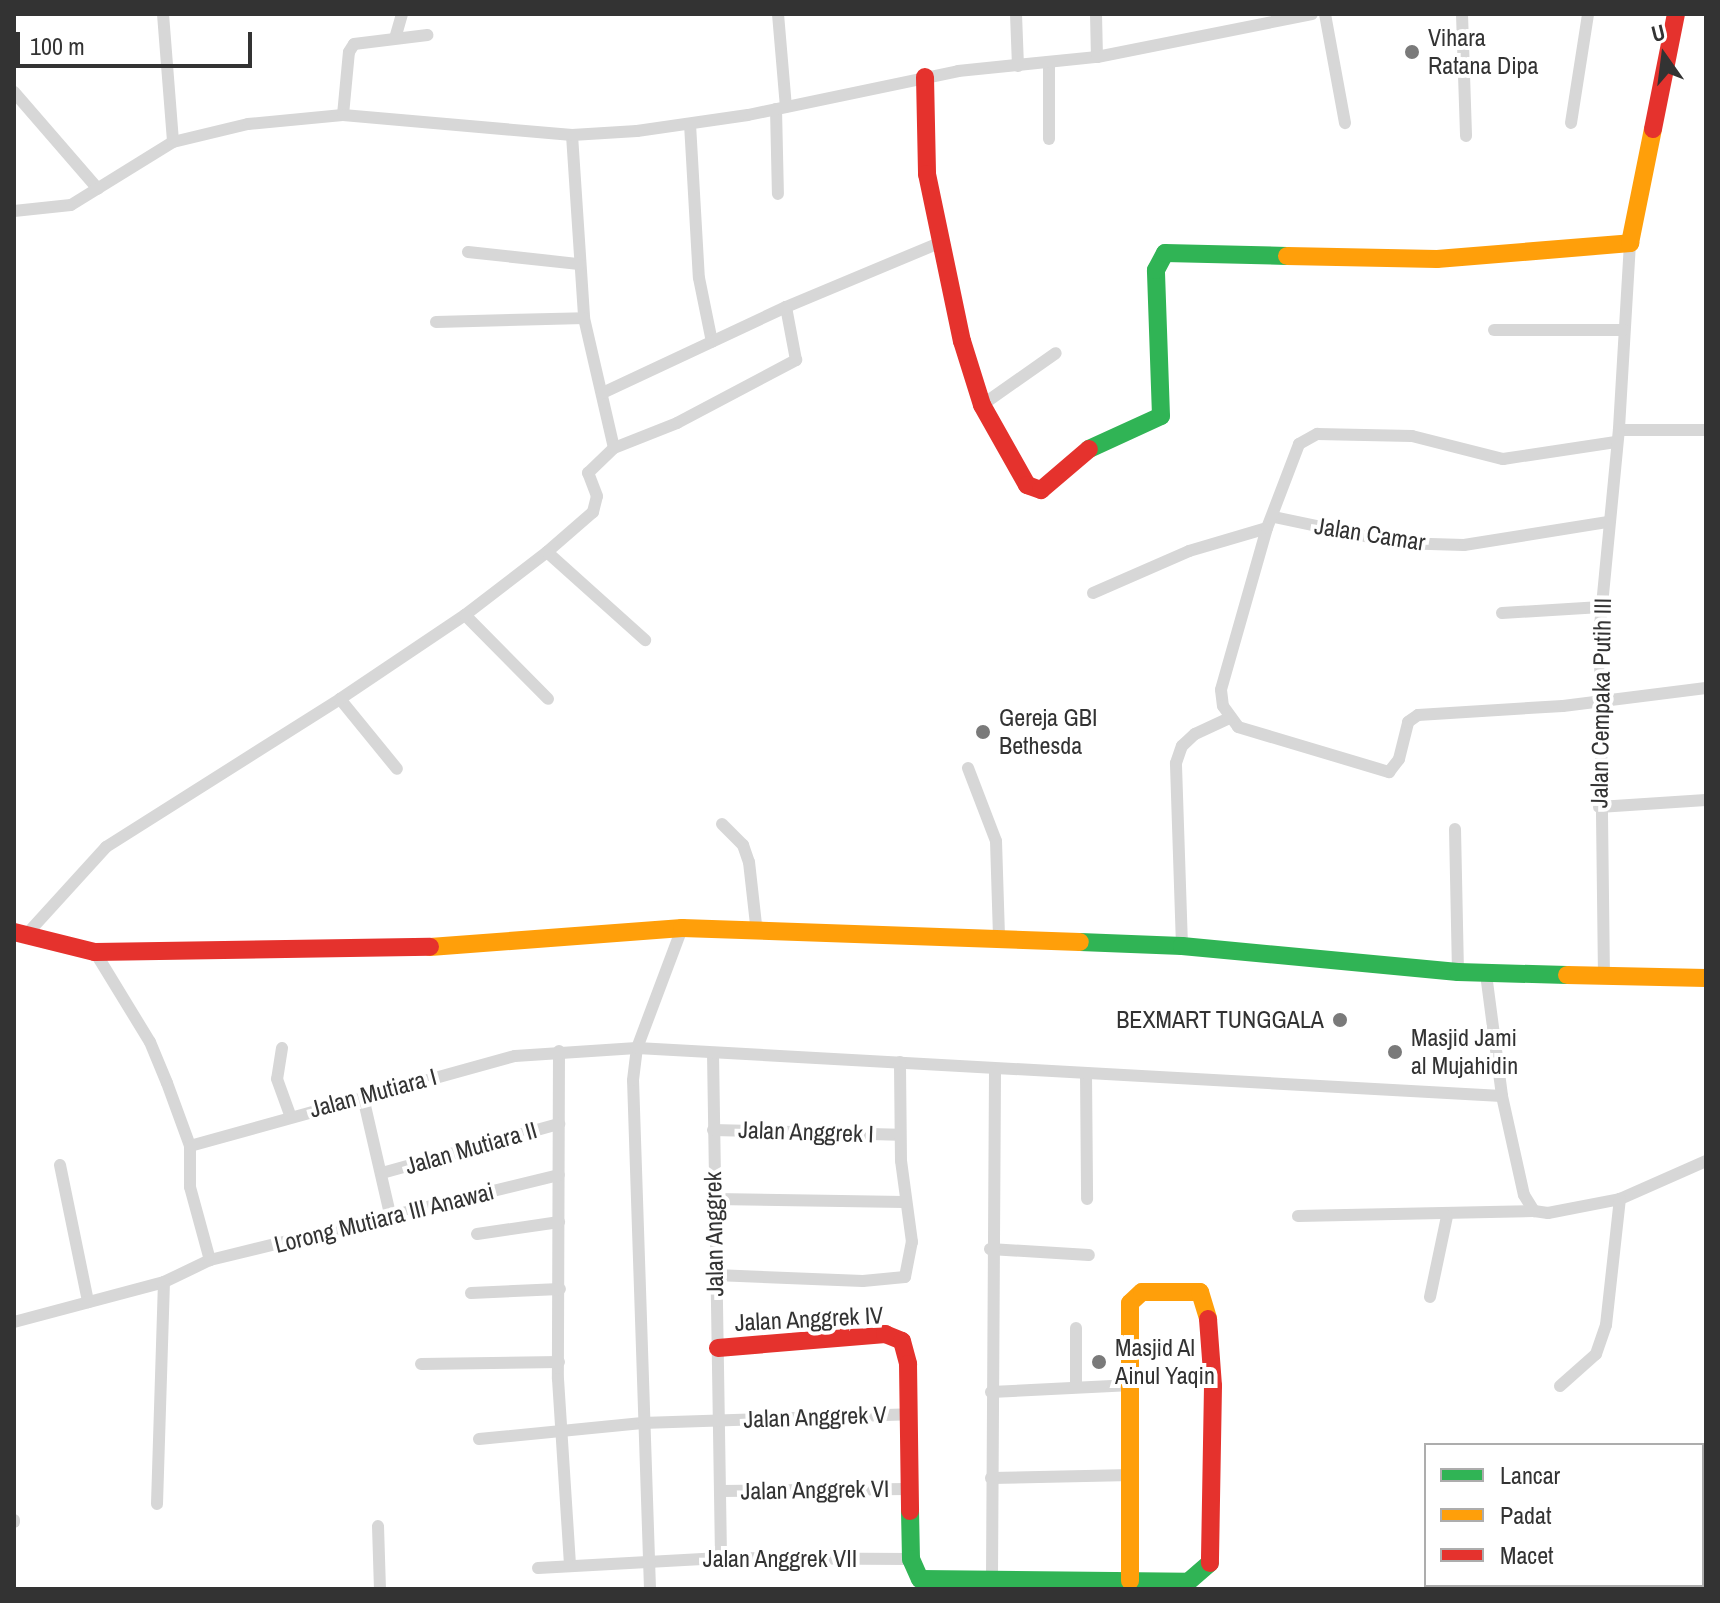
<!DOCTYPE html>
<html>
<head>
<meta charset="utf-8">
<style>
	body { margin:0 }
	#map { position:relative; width:1720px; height:1603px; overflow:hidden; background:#fff; font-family:"Archivo Narrow",sans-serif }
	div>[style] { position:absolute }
	.street>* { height:12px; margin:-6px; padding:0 6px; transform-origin:6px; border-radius:6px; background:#d7d7d7 }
	.fast>* { height:18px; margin:-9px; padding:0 9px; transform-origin:9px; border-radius:9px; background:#30b455 }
	.slow>* { height:18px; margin:-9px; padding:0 9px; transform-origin:9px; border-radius:9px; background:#ff9f0a }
	.jam>* { height:18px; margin:-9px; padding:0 9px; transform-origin:9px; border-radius:9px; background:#e5322d }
	.dots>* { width:22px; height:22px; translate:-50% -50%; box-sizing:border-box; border:4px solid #fff; border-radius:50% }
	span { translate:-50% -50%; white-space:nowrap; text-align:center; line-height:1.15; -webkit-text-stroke:8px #fff; paint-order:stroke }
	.poi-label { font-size:24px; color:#333 }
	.left { translate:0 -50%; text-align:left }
	.right { translate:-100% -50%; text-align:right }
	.street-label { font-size:24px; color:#333 }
	.frame { position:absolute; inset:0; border:16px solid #333; pointer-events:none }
	.legend { position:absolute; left:1424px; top:1443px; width:280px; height:144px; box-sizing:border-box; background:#fff; border:2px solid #adadad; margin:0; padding:10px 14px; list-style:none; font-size:24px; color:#333 }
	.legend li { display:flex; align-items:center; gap:16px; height:40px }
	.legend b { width:40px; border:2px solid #adadad }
	.north { position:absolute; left:1624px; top:16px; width:80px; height:80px; -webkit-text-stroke:6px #fff; paint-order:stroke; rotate:346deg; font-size:22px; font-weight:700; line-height:32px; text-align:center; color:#333 }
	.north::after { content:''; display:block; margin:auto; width:28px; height:36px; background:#333; clip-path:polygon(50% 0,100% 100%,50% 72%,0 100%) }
	.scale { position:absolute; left:16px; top:32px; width:236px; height:36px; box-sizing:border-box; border:4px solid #333; border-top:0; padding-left:10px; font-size:24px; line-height:28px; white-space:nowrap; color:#333; -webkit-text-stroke:6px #fff; paint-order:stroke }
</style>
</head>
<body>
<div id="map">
	<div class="street">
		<div style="left:163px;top:14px;width:128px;rotate:85.5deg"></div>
		<div style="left:778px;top:14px;width:93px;rotate:85.1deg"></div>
		<div style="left:1016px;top:14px;width:52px;rotate:87.8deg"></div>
		<div style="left:1096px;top:14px;width:43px;rotate:88.7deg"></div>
		<div style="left:1325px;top:14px;width:111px;rotate:79.6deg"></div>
		<div style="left:1462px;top:14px;width:122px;rotate:88.1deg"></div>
		<div style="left:396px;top:35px;width:22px;rotate:-74deg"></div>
		<div style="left:1049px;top:65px;width:74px;rotate:90deg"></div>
		<div style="left:14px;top:92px;width:128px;rotate:49.1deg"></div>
		<div style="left:776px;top:109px;width:85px;rotate:88.7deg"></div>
		<div style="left:343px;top:115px;width:63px;rotate:-84.6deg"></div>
		<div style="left:349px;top:52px;width:9px;rotate:-58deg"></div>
		<div style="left:354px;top:44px;width:74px;rotate:-7deg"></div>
		<div style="left:1571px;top:123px;width:110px;rotate:-81.1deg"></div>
		<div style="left:690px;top:124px;width:154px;rotate:86.7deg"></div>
		<div style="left:699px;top:278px;width:65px;rotate:78.5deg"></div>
		<div style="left:572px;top:135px;width:183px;rotate:86.2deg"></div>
		<div style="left:584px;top:318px;width:133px;rotate:77deg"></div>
		<div style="left:14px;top:211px;width:57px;rotate:-6deg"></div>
		<div style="left:71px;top:205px;width:120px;rotate:-31.7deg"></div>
		<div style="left:173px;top:142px;width:77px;rotate:-13.5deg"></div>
		<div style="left:248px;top:124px;width:95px;rotate:-5.4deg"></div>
		<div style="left:343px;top:115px;width:230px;rotate:5deg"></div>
		<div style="left:572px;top:135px;width:65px;rotate:-3.5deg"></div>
		<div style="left:637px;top:131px;width:112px;rotate:-8.2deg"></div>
		<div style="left:748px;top:115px;width:215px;rotate:-11.8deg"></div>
		<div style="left:958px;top:71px;width:140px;rotate:-5.8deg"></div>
		<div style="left:1097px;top:57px;width:219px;rotate:-11.3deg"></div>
		<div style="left:1630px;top:243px;width:187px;rotate:93.4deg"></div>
		<div style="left:1619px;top:430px;width:87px"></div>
		<div style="left:468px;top:252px;width:112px;rotate:6.2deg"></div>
		<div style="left:786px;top:307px;width:166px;rotate:-22.7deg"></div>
		<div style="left:436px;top:322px;width:148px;rotate:-1.5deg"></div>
		<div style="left:1494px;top:330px;width:129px"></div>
		<div style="left:982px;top:405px;width:90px;rotate:-35.1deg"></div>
		<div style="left:1274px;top:517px;width:126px;rotate:11.9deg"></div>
		<div style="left:1397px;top:543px;width:67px;rotate:1.7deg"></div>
		<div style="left:1464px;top:545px;width:146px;rotate:-9.1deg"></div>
		<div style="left:1267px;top:528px;width:168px;rotate:105.9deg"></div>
		<div style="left:1221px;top:690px;width:16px;rotate:83deg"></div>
		<div style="left:1223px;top:706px;width:26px;rotate:54deg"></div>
		<div style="left:1238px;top:727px;width:158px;rotate:16.6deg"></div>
		<div style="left:1389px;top:772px;width:16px;rotate:-52deg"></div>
		<div style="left:1399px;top:759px;width:38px;rotate:-76deg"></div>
		<div style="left:1408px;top:722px;width:12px;rotate:-35deg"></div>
		<div style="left:1418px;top:715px;width:145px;rotate:-3.6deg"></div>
		<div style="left:1563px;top:706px;width:144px;rotate:-7.2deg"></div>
		<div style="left:547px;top:552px;width:132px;rotate:41.9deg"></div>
		<div style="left:1093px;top:593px;width:105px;rotate:-23.6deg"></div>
		<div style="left:1189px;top:551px;width:81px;rotate:-16.4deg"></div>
		<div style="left:1267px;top:528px;width:90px;rotate:-69.1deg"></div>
		<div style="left:1299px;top:444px;width:21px;rotate:-29deg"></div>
		<div style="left:1317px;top:434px;width:95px;rotate:1.2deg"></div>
		<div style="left:1412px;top:436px;width:94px;rotate:14.2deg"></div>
		<div style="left:1503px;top:459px;width:114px;rotate:-8.6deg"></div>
		<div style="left:1502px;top:613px;width:99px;rotate:-3.5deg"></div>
		<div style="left:465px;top:615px;width:118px;rotate:45.3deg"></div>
		<div style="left:340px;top:699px;width:90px;rotate:50.8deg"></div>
		<div style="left:968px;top:768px;width:78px;rotate:69deg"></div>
		<div style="left:996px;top:841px;width:97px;rotate:88.2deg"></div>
		<div style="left:1599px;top:807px;width:107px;rotate:-3.7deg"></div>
		<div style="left:722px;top:824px;width:30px;rotate:45deg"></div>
		<div style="left:743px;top:845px;width:18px;rotate:71deg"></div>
		<div style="left:749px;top:862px;width:71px;rotate:83.6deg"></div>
		<div style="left:1455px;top:829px;width:143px;rotate:88.8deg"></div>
		<div style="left:26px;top:935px;width:119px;rotate:-47.7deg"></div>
		<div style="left:106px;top:847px;width:277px;rotate:-32.3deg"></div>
		<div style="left:340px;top:699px;width:151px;rotate:-33.9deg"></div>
		<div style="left:465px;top:615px;width:103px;rotate:-37.5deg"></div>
		<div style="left:547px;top:552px;width:61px;rotate:-41deg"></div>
		<div style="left:593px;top:512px;width:16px;rotate:-76deg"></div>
		<div style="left:597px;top:496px;width:25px;rotate:-111deg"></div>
		<div style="left:588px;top:473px;width:36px;rotate:-44deg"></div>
		<div style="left:614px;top:448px;width:68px;rotate:-21.6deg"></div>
		<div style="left:677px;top:423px;width:135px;rotate:-27.9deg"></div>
		<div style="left:796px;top:360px;width:54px;rotate:-100.7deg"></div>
		<div style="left:786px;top:307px;width:203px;rotate:154.9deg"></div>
		<div style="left:1182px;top:946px;width:183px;rotate:-91.9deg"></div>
		<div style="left:1176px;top:763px;width:18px;rotate:-71deg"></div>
		<div style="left:1182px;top:746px;width:18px;rotate:-43deg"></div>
		<div style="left:1195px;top:734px;width:38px;rotate:-25deg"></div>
		<div style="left:95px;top:952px;width:105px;rotate:58.6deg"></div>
		<div style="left:150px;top:1042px;width:44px;rotate:67.5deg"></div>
		<div style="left:167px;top:1083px;width:67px;rotate:69.9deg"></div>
		<div style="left:190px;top:1146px;width:41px;rotate:90deg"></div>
		<div style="left:190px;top:1187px;width:76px;rotate:74.7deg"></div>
		<div style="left:1486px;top:974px;width:123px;rotate:82.5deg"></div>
		<div style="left:1502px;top:1096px;width:101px;rotate:77.5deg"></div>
		<div style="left:1524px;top:1195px;width:19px;rotate:58deg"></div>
		<div style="left:1534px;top:1211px;width:14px;rotate:8deg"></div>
		<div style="left:1548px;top:1213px;width:73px;rotate:-11deg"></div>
		<div style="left:1620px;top:1199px;width:94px;rotate:-23.8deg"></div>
		<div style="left:1604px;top:978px;width:352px;rotate:-90.7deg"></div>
		<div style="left:1600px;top:626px;width:197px;rotate:-84.5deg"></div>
		<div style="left:282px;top:1048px;width:31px;rotate:99deg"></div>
		<div style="left:277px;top:1079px;width:38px;rotate:70deg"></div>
		<div style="left:559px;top:1051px;width:328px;rotate:90.2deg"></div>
		<div style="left:558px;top:1379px;width:187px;rotate:86.3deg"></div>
		<div style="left:713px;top:1053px;width:505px;rotate:89.09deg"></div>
		<div style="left:1086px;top:1074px;width:125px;rotate:89.5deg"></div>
		<div style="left:363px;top:1097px;width:124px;rotate:77deg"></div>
		<div style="left:713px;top:1130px;width:186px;rotate:1.5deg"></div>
		<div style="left:190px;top:1146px;width:337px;rotate:-15.5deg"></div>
		<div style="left:515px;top:1056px;width:122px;rotate:-3.8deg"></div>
		<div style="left:637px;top:1048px;width:866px;rotate:3.18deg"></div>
		<div style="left:60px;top:1165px;width:140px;rotate:78.4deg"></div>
		<div style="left:382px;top:1173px;width:184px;rotate:-15.5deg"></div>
		<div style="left:715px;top:1199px;width:189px;rotate:0.9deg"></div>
		<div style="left:1298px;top:1216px;width:236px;rotate:-1.2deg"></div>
		<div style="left:477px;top:1234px;width:83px;rotate:-8.3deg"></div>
		<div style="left:990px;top:1249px;width:99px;rotate:3.5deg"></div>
		<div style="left:715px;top:1275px;width:148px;rotate:2.3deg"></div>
		<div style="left:863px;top:1281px;width:42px;rotate:-5.4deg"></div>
		<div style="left:905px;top:1277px;width:36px;rotate:-79deg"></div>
		<div style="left:912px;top:1242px;width:82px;rotate:-97.7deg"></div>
		<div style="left:901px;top:1161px;width:99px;rotate:-90.6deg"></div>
		<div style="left:471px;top:1293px;width:89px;rotate:-2.6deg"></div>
		<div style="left:1430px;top:1297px;width:83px;rotate:-78.1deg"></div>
		<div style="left:14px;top:1322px;width:155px;rotate:-14.9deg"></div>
		<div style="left:164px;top:1282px;width:51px;rotate:-25.6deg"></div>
		<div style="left:210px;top:1260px;width:359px;rotate:-13.7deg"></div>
		<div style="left:421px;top:1364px;width:138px;rotate:-0.8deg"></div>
		<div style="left:1076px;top:1384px;width:56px;rotate:-90deg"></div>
		<div style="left:1560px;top:1386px;width:48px;rotate:-41.6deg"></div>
		<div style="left:1596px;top:1354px;width:31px;rotate:-71deg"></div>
		<div style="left:1606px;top:1325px;width:127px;rotate:-83.7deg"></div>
		<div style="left:991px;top:1392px;width:141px;rotate:-2.8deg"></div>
		<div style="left:479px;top:1439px;width:164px;rotate:-5.6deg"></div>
		<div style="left:642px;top:1423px;width:267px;rotate:-1.9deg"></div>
		<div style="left:991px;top:1478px;width:141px;rotate:-1.2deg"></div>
		<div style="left:722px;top:1491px;width:186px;rotate:-0.6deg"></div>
		<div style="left:157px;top:1504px;width:222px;rotate:-88.2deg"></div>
		<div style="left:1702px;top:1507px;width:5px;rotate:-37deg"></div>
		<div style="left:14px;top:1520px;width:2px;rotate:90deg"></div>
		<div style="left:378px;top:1526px;width:63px;rotate:88.2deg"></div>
		<div style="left:1702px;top:1566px;width:6px;rotate:45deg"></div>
		<div style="left:538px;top:1568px;width:183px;rotate:-3.1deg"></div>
		<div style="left:721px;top:1558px;width:190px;rotate:0.3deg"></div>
		<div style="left:992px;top:1577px;width:507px;rotate:-89.66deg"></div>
		<div style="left:650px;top:1589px;width:509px;rotate:-91.91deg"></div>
		<div style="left:633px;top:1080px;width:32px;rotate:-83deg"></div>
		<div style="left:637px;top:1048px;width:128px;rotate:-69.4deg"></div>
		<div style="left:1615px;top:1589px;width:6px;rotate:-45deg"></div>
	</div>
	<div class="fast">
		<div style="left:1089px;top:449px;width:79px;rotate:-24.6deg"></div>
		<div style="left:1161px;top:416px;width:146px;rotate:-92deg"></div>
		<div style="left:1156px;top:270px;width:19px;rotate:-62deg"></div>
		<div style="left:1165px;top:253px;width:122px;rotate:1.4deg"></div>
		<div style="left:1080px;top:942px;width:102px;rotate:2.2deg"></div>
		<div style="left:1182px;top:946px;width:277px;rotate:5.4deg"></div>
		<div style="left:1458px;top:972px;width:109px;rotate:1.6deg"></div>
		<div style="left:910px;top:1511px;width:48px;rotate:88.8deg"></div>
		<div style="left:911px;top:1559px;width:22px;rotate:66deg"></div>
		<div style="left:920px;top:1579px;width:268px;rotate:0.6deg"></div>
		<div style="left:1188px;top:1582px;width:29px;rotate:-41deg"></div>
	</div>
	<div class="slow">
		<div style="left:1287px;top:256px;width:150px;rotate:1.1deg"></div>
		<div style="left:1437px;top:259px;width:194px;rotate:-4.7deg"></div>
		<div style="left:1630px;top:243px;width:116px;rotate:-78.6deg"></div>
		<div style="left:430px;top:947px;width:253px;rotate:-4.3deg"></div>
		<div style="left:682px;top:928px;width:398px;rotate:2deg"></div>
		<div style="left:1567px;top:975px;width:139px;rotate:1.2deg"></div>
		<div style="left:1130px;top:1581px;width:278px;rotate:-90deg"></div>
		<div style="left:1130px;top:1303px;width:16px;rotate:-43deg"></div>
		<div style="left:1142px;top:1292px;width:58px"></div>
		<div style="left:1200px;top:1292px;width:28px;rotate:73deg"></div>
	</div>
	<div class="jam">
		<div style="left:925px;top:77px;width:97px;rotate:88.8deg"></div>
		<div style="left:927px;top:174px;width:171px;rotate:78.2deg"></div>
		<div style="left:962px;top:341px;width:67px;rotate:72.6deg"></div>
		<div style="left:982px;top:405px;width:92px;rotate:60.6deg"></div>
		<div style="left:1027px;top:485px;width:15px;rotate:20deg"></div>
		<div style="left:1041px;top:490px;width:63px;rotate:-40.5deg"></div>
		<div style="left:1653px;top:129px;width:117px;rotate:-78.7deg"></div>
		<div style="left:14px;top:932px;width:83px;rotate:13.9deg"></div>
		<div style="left:95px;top:952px;width:335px;rotate:-0.9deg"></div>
		<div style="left:1208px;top:1319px;width:67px;rotate:85.7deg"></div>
		<div style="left:1213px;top:1386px;width:177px;rotate:91deg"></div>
		<div style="left:718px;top:1348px;width:168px;rotate:-4.8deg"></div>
		<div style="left:885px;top:1334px;width:18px;rotate:22deg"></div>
		<div style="left:902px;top:1341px;width:24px;rotate:75deg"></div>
		<div style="left:908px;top:1364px;width:147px;rotate:89.2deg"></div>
	</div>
	<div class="dots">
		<div style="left:1412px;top:52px;background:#7a7a7a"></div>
		<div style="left:983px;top:732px;background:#7a7a7a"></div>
		<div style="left:1340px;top:1020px;background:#7a7a7a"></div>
		<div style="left:1395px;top:1052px;background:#7a7a7a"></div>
		<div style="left:1099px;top:1362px;background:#7a7a7a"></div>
	</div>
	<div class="poi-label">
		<span class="left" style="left:1428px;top:52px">Vihara<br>Ratana Dipa</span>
		<span class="left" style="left:999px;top:732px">Gereja GBI<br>Bethesda</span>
		<span class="right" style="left:1324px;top:1020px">BEXMART TUNGGALA</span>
		<span class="left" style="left:1411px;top:1052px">Masjid Jami<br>al Mujahidin</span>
		<span class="left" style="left:1115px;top:1362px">Masjid Al<br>Ainul Yaqin</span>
	</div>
	<div class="street-label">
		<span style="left:1370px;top:534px;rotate:9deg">Jalan Camar</span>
		<span style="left:1601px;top:703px;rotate:-89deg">Jalan Cempaka Putih III</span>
		<span style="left:373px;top:1093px;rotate:-15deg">Jalan Mutiara I</span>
		<span style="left:806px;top:1132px;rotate:2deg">Jalan Anggrek I</span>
		<span style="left:471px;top:1148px;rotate:-16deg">Jalan Mutiara II</span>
		<span style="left:384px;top:1218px;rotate:-14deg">Lorong Mutiara III Anawai</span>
		<span style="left:714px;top:1234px;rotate:-91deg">Jalan Anggrek</span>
		<span style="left:809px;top:1319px;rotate:-3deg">Jalan Anggrek IV</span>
		<span style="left:815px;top:1417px;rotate:-2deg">Jalan Anggrek V</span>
		<span style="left:815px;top:1490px;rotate:-1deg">Jalan Anggrek VI</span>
		<span style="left:780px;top:1559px">Jalan Anggrek VII</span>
	</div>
	<div class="frame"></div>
	<ul class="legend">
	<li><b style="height:10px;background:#30b455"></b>Lancar</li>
	<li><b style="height:10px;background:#ff9f0a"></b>Padat</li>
	<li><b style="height:10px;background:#e5322d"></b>Macet</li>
	</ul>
	<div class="north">U</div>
	<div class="scale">100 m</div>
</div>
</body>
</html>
